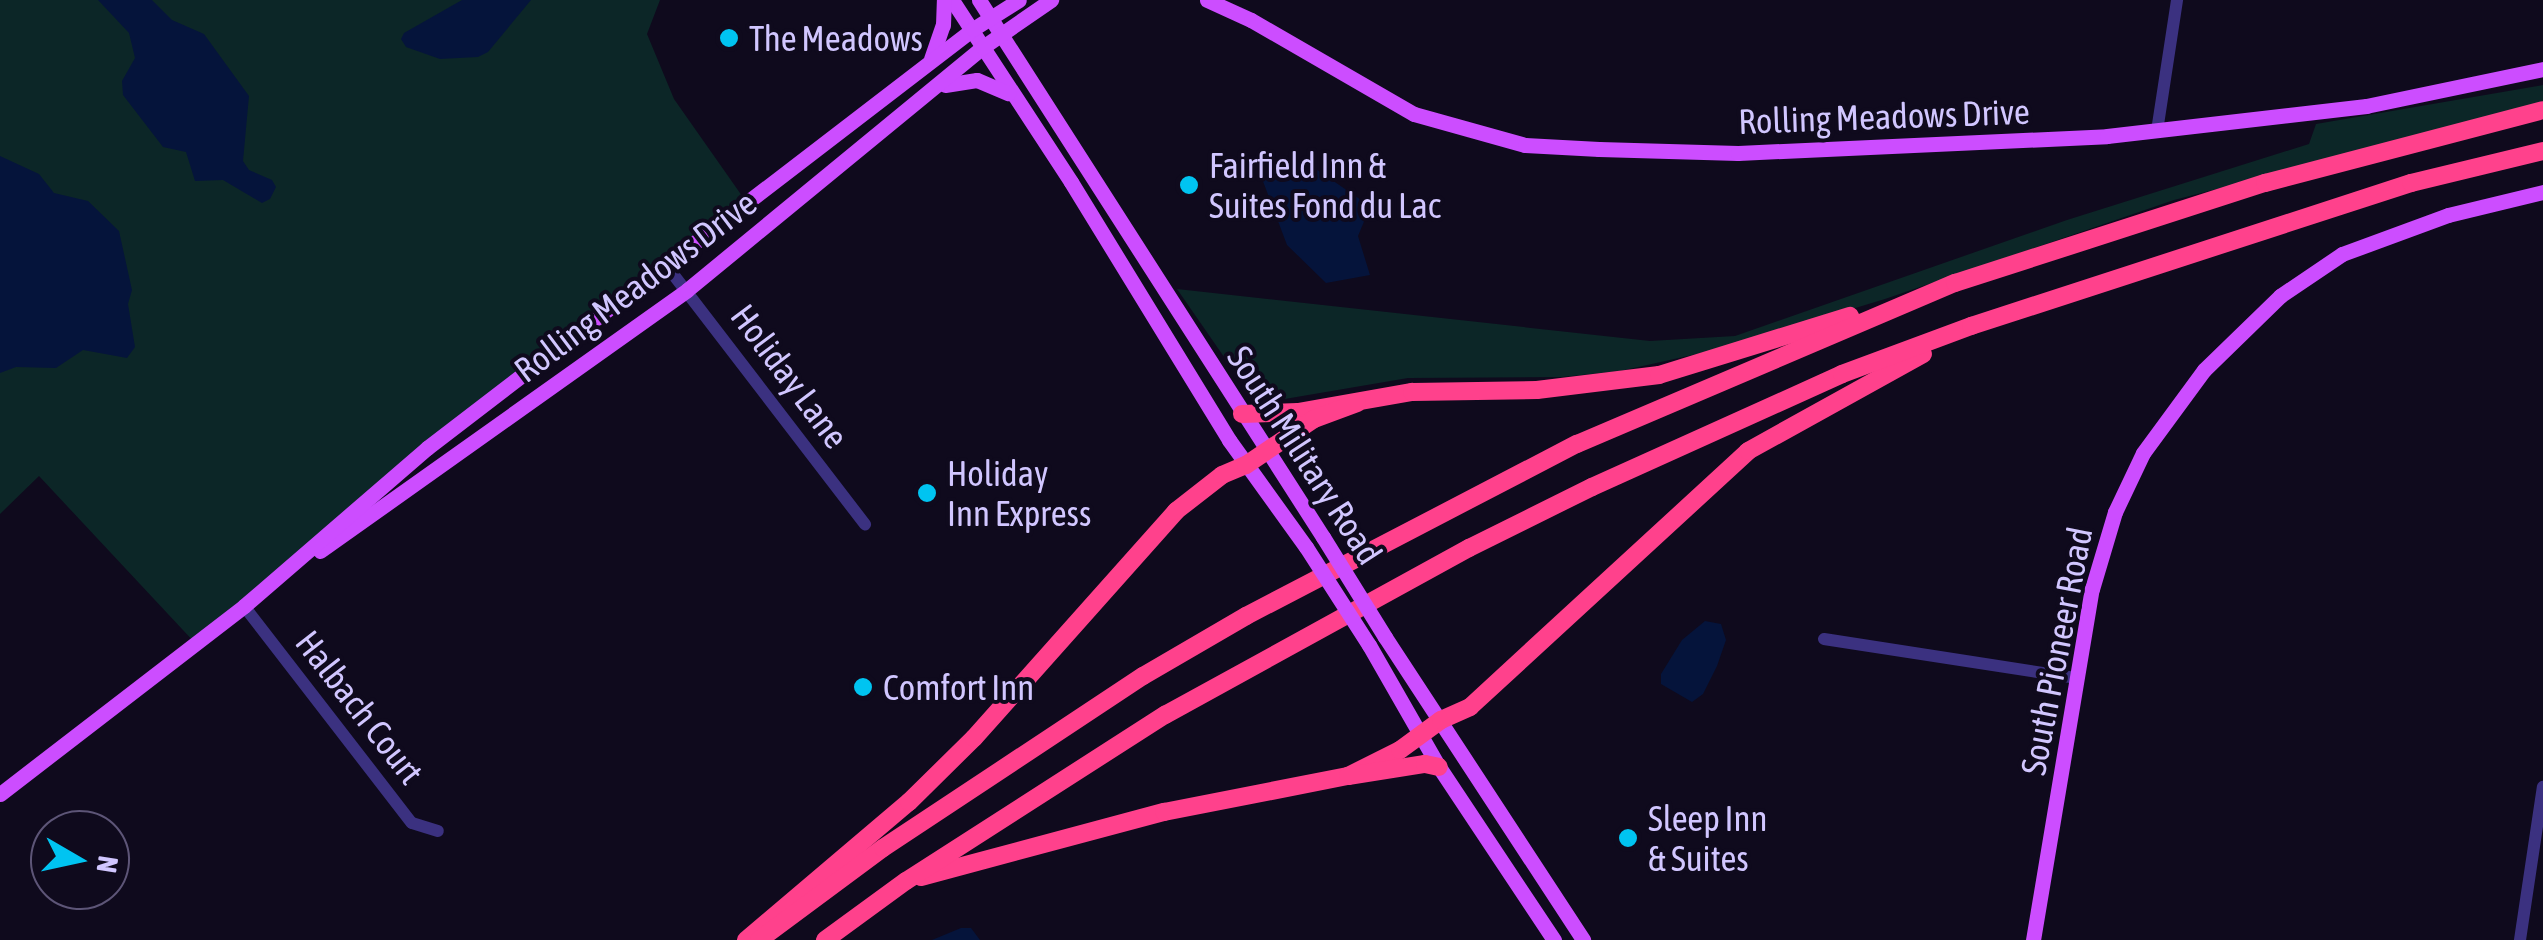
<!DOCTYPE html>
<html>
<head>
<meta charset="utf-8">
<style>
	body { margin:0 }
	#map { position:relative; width:2543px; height:940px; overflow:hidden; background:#0f0a1d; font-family:"Asap Condensed",sans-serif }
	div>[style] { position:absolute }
	.green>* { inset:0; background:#0c2627 }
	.water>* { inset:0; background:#05143b }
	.minor>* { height:12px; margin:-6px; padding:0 6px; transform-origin:6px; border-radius:6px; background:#3b3180 }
	.major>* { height:15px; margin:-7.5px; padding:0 7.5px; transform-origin:7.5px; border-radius:7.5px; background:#cc4dff }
	.highway>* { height:18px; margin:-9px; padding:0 9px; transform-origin:9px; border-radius:9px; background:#ff418c }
	.major-bridge>* { height:15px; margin:-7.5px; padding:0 7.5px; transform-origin:7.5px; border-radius:7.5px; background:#cc4dff }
	.dots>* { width:28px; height:28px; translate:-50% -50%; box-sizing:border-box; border:5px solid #0f0a1d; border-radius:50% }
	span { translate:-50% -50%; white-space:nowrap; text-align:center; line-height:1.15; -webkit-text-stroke:8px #0f0a1d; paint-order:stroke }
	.poi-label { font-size:35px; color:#d1c6ff }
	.left { translate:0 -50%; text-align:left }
	.street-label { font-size:35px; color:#d1c6ff }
	.north { position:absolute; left:30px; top:810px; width:100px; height:100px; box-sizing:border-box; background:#0f0a1d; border:2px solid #5d5577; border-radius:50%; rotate:99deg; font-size:28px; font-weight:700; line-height:40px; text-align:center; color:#d1c6ff }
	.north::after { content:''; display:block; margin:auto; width:35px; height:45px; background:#00c4f1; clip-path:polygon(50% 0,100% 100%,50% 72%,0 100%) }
</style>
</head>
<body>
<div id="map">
	<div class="green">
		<div style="clip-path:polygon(0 0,660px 0,647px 34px,674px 99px,747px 203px,539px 361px,196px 644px,39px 476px,0 514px)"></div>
		<div style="clip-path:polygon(2543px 85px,2543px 105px,2174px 200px,1885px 299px,1724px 348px,1620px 371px,1562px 377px,1408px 378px,1261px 403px,1249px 393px,1177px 289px,1650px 341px,1735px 336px,2067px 220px,2309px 144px,2316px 124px)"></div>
	</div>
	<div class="water">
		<div style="clip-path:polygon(98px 0,152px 0,172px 20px,204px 34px,249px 96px,243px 161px,249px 170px,272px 180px,276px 187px,270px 199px,262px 203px,223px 180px,195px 181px,186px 152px,163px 147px,123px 95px,122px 81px,135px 58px,129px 33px)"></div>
		<div style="clip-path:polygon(462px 0,531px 0,488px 52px,478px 57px,440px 59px,406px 47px,401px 39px,404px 33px)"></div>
		<div style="clip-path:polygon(0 156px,39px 174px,54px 193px,88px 201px,119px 231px,132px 290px,128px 304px,135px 347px,127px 358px,83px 350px,56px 368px,16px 367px,0 373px)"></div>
		<div style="clip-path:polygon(1281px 162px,1310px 165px,1364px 202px,1368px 212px,1358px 236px,1370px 275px,1326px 283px,1287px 245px,1261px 176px)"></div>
		<div style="clip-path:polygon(1705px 621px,1721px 624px,1726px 640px,1717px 666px,1703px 694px,1692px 702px,1661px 684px,1661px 674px,1682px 640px)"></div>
		<div style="clip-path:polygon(961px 928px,971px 928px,980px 940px,932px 940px)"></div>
	</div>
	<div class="minor">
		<div style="left:2157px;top:131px;width:133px;rotate:-81.3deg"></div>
		<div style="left:666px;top:265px;width:327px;rotate:52.5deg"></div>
		<div style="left:244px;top:606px;width:274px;rotate:52.3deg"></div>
		<div style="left:412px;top:823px;width:27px;rotate:17deg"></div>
		<div style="left:1824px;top:639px;width:256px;rotate:8.8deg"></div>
		<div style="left:2520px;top:940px;width:155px;rotate:-81.5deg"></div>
	</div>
	<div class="major">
		<div style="left:952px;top:0;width:217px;rotate:56.8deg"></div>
		<div style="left:1071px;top:182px;width:303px;rotate:58.5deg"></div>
		<div style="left:1229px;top:440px;width:132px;rotate:54.3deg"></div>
		<div style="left:979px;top:0;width:638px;rotate:57.36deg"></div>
		<div style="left:1207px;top:0;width:48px;rotate:24.4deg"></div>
		<div style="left:1251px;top:20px;width:188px;rotate:30deg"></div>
		<div style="left:1414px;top:114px;width:115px;rotate:15.6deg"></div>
		<div style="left:1525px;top:145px;width:74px;rotate:3.1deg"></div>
		<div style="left:1599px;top:149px;width:139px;rotate:1.6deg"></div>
		<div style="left:1738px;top:153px;width:369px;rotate:-2.6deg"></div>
		<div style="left:2107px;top:136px;width:261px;rotate:-6.6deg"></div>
		<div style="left:2366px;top:106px;width:181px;rotate:-11.8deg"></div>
		<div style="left:931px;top:59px;width:36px;rotate:-71deg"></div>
		<div style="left:943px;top:25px;width:25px;rotate:-88deg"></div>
		<div style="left:945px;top:85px;width:32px;rotate:-9deg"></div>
		<div style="left:977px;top:80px;width:34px;rotate:23deg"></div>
		<div style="left:320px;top:551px;width:450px;rotate:-35.4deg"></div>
		<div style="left:687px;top:290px;width:383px;rotate:-39.4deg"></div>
		<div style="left:983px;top:47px;width:83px;rotate:-34.7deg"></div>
		<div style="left:1385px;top:637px;width:362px;rotate:56.8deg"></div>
		<div style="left:1369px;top:645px;width:141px;rotate:60.2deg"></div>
		<div style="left:1439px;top:767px;width:208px;rotate:56.4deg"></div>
		<div style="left:0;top:794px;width:308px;rotate:-37.6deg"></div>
		<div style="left:244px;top:606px;width:242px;rotate:-40.8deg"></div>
		<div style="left:427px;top:448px;width:688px;rotate:-37.5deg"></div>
		<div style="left:973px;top:29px;width:54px;rotate:-32.2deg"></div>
		<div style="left:2033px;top:940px;width:356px;rotate:-80.5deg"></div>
		<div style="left:2092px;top:589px;width:80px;rotate:-73.4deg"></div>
		<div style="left:2115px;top:512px;width:65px;rotate:-64.6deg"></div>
		<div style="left:2143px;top:453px;width:103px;rotate:-53.7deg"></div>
		<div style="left:2204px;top:370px;width:106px;rotate:-44.2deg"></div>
		<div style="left:2280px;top:296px;width:75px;rotate:-34.1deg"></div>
		<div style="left:2342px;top:254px;width:113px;rotate:-20.2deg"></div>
		<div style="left:2448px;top:215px;width:98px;rotate:-13.6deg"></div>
	</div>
	<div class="highway">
		<div style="left:1242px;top:414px;width:56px;rotate:-2deg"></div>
		<div style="left:1298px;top:412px;width:116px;rotate:-10deg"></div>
		<div style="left:1412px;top:392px;width:125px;rotate:-0.9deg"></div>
		<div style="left:1537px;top:390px;width:123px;rotate:-7deg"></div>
		<div style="left:1659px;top:375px;width:200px;rotate:-17.2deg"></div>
		<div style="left:1348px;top:776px;width:58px;rotate:-26.6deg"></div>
		<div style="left:1400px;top:750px;width:51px;rotate:-36.2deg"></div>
		<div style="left:1441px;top:720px;width:32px;rotate:-24deg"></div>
		<div style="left:1470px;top:707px;width:378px;rotate:-42.6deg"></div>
		<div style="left:1748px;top:451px;width:200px;rotate:-29deg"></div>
		<div style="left:921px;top:877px;width:252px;rotate:-15deg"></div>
		<div style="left:1164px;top:812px;width:187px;rotate:-11.1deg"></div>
		<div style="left:1348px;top:776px;width:78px;rotate:-8.9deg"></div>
		<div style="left:1425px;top:764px;width:14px;rotate:12deg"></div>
		<div style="left:746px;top:940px;width:214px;rotate:-40.3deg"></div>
		<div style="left:909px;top:802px;width:91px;rotate:-44.6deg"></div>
		<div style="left:974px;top:738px;width:304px;rotate:-48.3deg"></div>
		<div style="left:1176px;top:511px;width:58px;rotate:-38deg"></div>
		<div style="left:1222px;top:475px;width:26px;rotate:-23deg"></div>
		<div style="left:1246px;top:465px;width:82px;rotate:-34.1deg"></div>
		<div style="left:1314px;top:419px;width:46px;rotate:-20.4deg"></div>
		<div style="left:759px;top:940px;width:154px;rotate:-36.6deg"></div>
		<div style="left:883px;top:848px;width:312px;rotate:-33.5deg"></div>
		<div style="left:1143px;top:676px;width:119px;rotate:-30.2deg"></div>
		<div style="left:1246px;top:616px;width:373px;rotate:-27.5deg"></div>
		<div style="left:1577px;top:444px;width:411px;rotate:-23.1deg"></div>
		<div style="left:1955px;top:283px;width:326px;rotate:-17.9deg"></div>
		<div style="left:2265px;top:183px;width:287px;rotate:-14.7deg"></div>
		<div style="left:825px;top:940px;width:100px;rotate:-36.1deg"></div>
		<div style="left:906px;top:881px;width:308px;rotate:-32.7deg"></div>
		<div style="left:1165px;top:715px;width:347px;rotate:-28.8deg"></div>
		<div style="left:1469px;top:548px;width:137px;rotate:-26.4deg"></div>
		<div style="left:1592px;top:487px;width:274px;rotate:-24.3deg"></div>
		<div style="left:1842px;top:374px;width:138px;rotate:-20.4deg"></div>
		<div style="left:1971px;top:326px;width:463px;rotate:-18deg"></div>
		<div style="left:2411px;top:183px;width:136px;rotate:-13.6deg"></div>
	</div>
	<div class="major-bridge">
		<div style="left:1323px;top:537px;width:118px;rotate:58.2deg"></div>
		<div style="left:1306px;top:547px;width:117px;rotate:57.3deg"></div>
	</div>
	<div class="dots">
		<div style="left:729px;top:38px;background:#00c4f1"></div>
		<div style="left:1189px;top:185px;background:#00c4f1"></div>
		<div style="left:927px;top:493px;background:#00c4f1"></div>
		<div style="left:863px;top:687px;background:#00c4f1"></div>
		<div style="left:1628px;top:838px;background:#00c4f1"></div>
	</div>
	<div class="poi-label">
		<span class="left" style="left:749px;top:38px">The Meadows</span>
		<span class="left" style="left:1209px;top:185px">Fairfield Inn &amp;<br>Suites Fond du Lac</span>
		<span class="left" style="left:947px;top:493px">Holiday<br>Inn Express</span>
		<span class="left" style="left:883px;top:687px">Comfort Inn</span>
		<span class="left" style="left:1648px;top:838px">Sleep Inn<br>&amp; Suites</span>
	</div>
	<div class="street-label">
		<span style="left:1884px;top:116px;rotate:-2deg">Rolling Meadows Drive</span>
		<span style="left:635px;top:286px;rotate:-37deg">Rolling Meadows Drive</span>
		<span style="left:790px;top:376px;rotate:53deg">Holiday Lane</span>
		<span style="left:1305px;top:455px;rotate:57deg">South Military Road</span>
		<span style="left:2056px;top:651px;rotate:-79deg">South Pioneer Road</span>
		<span style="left:360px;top:707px;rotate:52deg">Halbach Court</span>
	</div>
	<div class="north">N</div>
</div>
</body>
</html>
